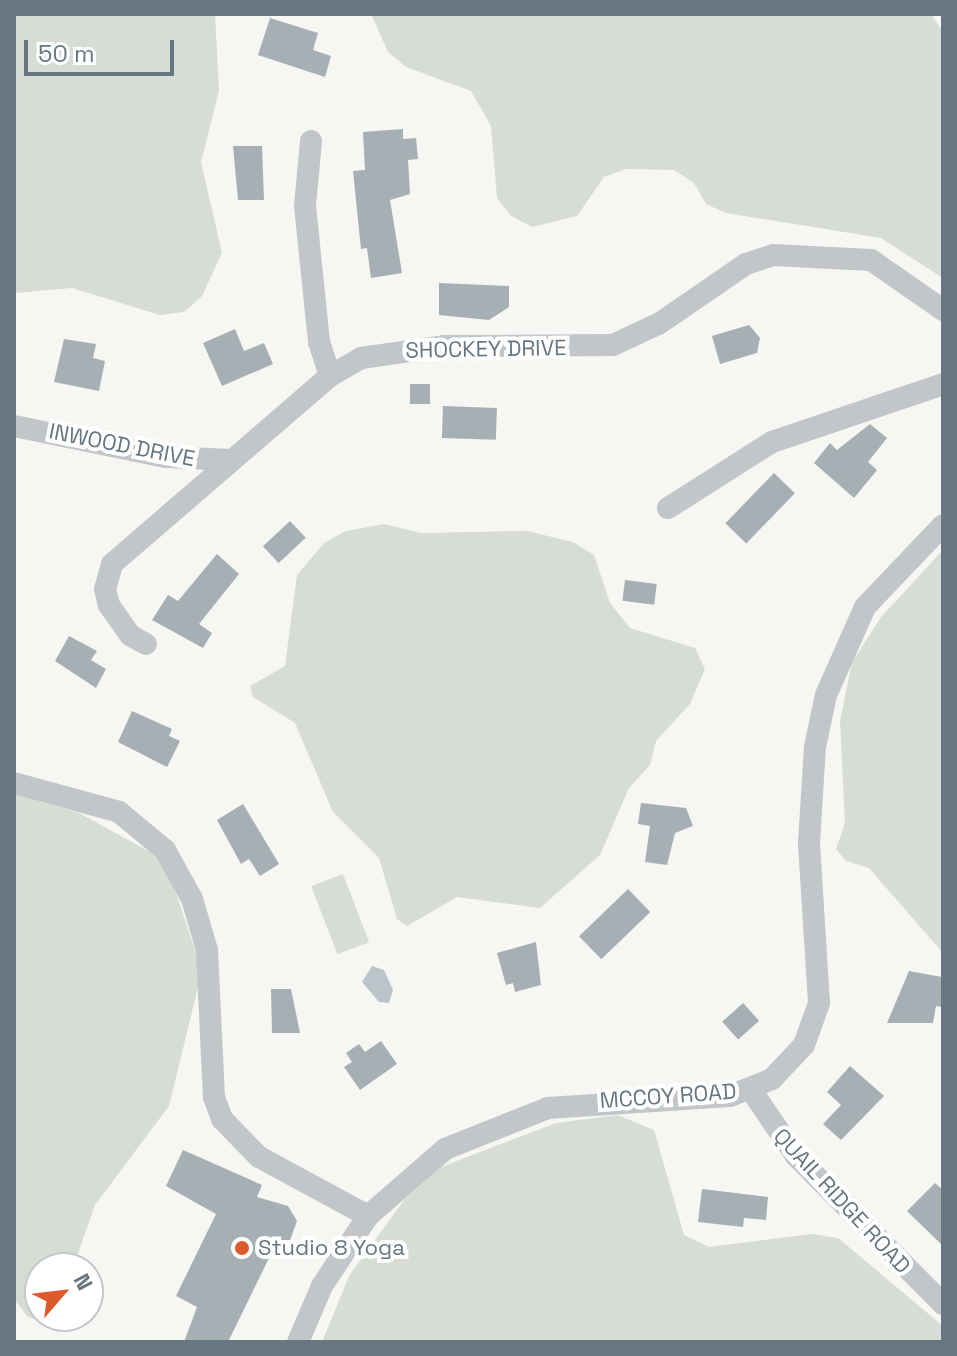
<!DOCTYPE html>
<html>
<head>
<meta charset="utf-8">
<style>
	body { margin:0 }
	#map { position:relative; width:957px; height:1356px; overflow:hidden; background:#f6f6f3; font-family:"Space Grotesk",sans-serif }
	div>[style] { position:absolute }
	.green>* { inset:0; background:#d7ddd4; transform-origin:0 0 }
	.water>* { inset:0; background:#bac4c9 }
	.building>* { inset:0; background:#a6afb4; transform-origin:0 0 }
	.minor>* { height:22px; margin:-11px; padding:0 11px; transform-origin:11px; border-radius:11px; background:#c2c6c9 }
	.dots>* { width:22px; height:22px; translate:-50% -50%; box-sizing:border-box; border:4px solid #fff; border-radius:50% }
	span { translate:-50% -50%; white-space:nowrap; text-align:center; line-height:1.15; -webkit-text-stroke:8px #fff; paint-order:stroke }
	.street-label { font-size:22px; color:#667683 }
	.poi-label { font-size:22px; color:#667683 }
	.left { translate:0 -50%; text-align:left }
	.frame { position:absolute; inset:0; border:16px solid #667683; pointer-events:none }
	.north { position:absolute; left:24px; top:1252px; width:80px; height:80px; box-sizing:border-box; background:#fff; border:2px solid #c2c8cd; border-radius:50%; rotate:62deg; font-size:22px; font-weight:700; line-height:32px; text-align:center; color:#667683 }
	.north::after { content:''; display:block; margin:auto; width:28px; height:36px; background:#dd5a2d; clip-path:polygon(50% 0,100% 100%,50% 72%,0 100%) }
	.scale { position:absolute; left:24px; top:40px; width:150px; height:36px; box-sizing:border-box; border:4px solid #667683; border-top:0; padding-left:10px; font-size:24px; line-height:28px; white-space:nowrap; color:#667683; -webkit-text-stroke:6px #fff; paint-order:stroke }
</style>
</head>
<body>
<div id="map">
	<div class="green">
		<div style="clip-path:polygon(14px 14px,215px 14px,219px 91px,201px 162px,222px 253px,202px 296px,184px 312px,160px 315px,72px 288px,14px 293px)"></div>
		<div style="clip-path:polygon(371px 14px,931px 14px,943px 32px,943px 278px,881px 238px,726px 213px,706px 204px,694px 183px,674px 170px,626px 169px,604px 177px,577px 216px,532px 227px,511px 216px,497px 198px,491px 126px,471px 91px,406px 67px,388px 52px)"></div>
		<div style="clip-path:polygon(384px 524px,421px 533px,527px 531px,573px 542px,594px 555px,610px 603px,630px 628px,695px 648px,705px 669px,690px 704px,656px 741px,650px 765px,629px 788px,600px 855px,540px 908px,457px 897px,407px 926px,397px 919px,379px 858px,333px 812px,295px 723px,253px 697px,250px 686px,285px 666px,297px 575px,324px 543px,346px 531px)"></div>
		<div style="clip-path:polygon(943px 550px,943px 953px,869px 868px,846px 861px,836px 849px,845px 823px,840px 721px,852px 662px,881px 617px)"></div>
		<div style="clip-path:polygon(14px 794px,79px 813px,156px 855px,171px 878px,202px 971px,169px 1106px,95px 1205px,73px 1268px,40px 1268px,40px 1316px,65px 1316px,62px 1324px,52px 1325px,28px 1317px,14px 1299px)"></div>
		<div style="left:343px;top:874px;width:73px;height:34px;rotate:69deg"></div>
		<div style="clip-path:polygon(618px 1115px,654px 1130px,684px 1235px,709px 1247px,812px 1234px,838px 1238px,943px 1326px,943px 1342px,322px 1342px,349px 1276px,404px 1200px,441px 1167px,556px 1123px)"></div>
	</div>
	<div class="water">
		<div style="clip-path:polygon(372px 966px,384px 970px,393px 990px,389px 1003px,379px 1002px,362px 982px)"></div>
	</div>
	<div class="building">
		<div style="clip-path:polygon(270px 18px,318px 33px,313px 50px,331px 56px,325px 77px,258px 55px)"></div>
		<div style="clip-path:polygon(403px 129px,403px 139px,416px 138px,418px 159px,408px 160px,410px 194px,390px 200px,402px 273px,371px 278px,367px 248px,361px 249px,353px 171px,365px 170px,363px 132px)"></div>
		<div style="clip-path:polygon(233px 146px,262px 146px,264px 200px,238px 200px)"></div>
		<div style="clip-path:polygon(439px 283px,509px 286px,509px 307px,489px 320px,439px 315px)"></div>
		<div style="clip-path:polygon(749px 325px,760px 338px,757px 353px,720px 364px,712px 336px)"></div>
		<div style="clip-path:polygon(235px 329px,244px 351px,264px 343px,273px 364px,222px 386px,203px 343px)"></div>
		<div style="clip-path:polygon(64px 339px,96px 344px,93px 358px,105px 361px,99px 391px,54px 382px)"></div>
		<div style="left:410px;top:384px;width:20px;height:20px"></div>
		<div style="left:443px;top:406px;width:54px;height:32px;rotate:2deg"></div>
		<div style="clip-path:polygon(870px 424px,887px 438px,868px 462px,877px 470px,854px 498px,814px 463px,830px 443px,837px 450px)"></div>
		<div style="left:774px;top:473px;width:29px;height:70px;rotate:44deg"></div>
		<div style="left:290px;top:521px;width:23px;height:37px;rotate:47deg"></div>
		<div style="clip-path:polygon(217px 554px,239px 574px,199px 624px,212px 633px,203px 648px,152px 620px,168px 595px,178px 601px)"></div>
		<div style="left:625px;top:580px;width:32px;height:21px;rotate:7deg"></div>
		<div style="clip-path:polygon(69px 636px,97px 651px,91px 660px,106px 669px,96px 688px,55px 661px)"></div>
		<div style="clip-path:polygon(132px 711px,172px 729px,169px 736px,180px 741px,167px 767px,118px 742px)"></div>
		<div style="clip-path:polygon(641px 803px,686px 808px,693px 826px,675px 833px,667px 865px,645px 862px,650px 826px,638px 824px)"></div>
		<div style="clip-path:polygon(243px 804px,279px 864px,260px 876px,249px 859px,241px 864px,217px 820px)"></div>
		<div style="left:628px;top:889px;width:32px;height:68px;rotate:46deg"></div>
		<div style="clip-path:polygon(536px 942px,541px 985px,515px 992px,513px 983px,506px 985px,497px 953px)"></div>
		<div style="clip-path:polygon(909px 971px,942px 977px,943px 1007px,936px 1006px,933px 1023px,887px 1023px)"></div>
		<div style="clip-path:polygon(271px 989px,291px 989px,300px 1033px,272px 1033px)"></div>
		<div style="left:743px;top:1003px;width:24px;height:28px;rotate:48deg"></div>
		<div style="clip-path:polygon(381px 1041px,397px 1064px,360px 1090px,344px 1067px,352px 1062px,346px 1053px,359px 1044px,365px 1052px)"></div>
		<div style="clip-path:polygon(850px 1066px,884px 1096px,841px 1140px,823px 1124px,841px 1105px,827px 1092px)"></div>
		<div style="clip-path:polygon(183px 1150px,262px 1185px,257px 1197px,288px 1206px,297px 1221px,288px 1246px,272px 1252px,228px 1342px,184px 1342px,197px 1307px,176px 1296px,216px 1214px,166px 1186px)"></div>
		<div style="clip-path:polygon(935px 1183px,943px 1190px,943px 1246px,907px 1211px)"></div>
		<div style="clip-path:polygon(702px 1189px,768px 1197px,766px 1220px,744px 1218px,743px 1227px,698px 1222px)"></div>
	</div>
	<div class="minor">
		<div style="left:311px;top:141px;width:65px;rotate:95.3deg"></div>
		<div style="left:305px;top:206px;width:137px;rotate:84.1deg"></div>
		<div style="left:319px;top:342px;width:36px;rotate:72deg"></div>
		<div style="left:14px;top:426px;width:156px;rotate:11.5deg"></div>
		<div style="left:167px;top:457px;width:63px;rotate:2.7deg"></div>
		<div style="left:668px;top:508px;width:123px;rotate:-32.4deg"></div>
		<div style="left:772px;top:442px;width:181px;rotate:-18.7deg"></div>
		<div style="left:146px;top:644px;width:18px;rotate:-151deg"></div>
		<div style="left:130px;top:635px;width:37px;rotate:-125deg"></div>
		<div style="left:109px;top:605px;width:16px;rotate:-104deg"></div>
		<div style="left:105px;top:589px;width:26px;rotate:-74deg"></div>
		<div style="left:112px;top:564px;width:288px;rotate:-40.8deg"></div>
		<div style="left:330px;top:376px;width:36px;rotate:-30deg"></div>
		<div style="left:361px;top:358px;width:84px;rotate:-8.2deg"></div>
		<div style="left:444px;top:346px;width:169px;rotate:-0.3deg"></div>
		<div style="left:613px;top:345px;width:52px;rotate:-25.1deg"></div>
		<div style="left:660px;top:323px;width:104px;rotate:-34.5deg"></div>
		<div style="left:746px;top:264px;width:28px;rotate:-18deg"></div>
		<div style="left:773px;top:255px;width:98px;rotate:2.9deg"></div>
		<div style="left:871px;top:260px;width:88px;rotate:34.8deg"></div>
		<div style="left:14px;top:783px;width:109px;rotate:15.4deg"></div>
		<div style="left:119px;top:812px;width:60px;rotate:39.6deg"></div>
		<div style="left:165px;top:850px;width:56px;rotate:61.1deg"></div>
		<div style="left:192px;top:899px;width:53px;rotate:73.6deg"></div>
		<div style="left:207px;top:950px;width:147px;rotate:87.3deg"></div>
		<div style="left:214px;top:1097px;width:23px;rotate:70deg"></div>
		<div style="left:222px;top:1119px;width:53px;rotate:45.8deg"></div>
		<div style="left:259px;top:1157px;width:124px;rotate:28.4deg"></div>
		<div style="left:751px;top:1090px;width:80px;rotate:55.7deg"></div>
		<div style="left:796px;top:1156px;width:209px;rotate:45.2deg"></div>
		<div style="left:298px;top:1342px;width:61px;rotate:-66.8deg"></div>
		<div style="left:322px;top:1286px;width:84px;rotate:-56.7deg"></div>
		<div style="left:368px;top:1216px;width:102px;rotate:-41deg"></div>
		<div style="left:445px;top:1149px;width:111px;rotate:-21.7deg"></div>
		<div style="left:548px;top:1108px;width:182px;rotate:-3.8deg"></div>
		<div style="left:730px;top:1096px;width:45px;rotate:-22deg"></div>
		<div style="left:772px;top:1079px;width:47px;rotate:-46.7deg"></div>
		<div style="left:804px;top:1045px;width:45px;rotate:-70.3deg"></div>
		<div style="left:819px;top:1003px;width:161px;rotate:-93.6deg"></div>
		<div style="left:809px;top:842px;width:95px;rotate:-86.4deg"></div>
		<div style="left:815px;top:747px;width:53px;rotate:-78.1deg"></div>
		<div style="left:826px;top:695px;width:96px;rotate:-66.1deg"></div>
		<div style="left:865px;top:607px;width:113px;rotate:-46.4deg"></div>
	</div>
	<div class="dots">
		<div style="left:242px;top:1248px;background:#dd5a2d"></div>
	</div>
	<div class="street-label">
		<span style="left:486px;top:349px;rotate:-1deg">SHOCKEY DRIVE</span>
		<span style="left:122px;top:445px;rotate:11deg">INWOOD DRIVE</span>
		<span style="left:668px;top:1096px;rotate:-4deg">MCCOY ROAD</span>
		<span style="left:842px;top:1201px;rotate:47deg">QUAIL RIDGE ROAD</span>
	</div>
	<div class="poi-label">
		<span class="left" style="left:258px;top:1248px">Studio 8 Yoga</span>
	</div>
	<div class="frame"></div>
	<div class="north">N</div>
	<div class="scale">50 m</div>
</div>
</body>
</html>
